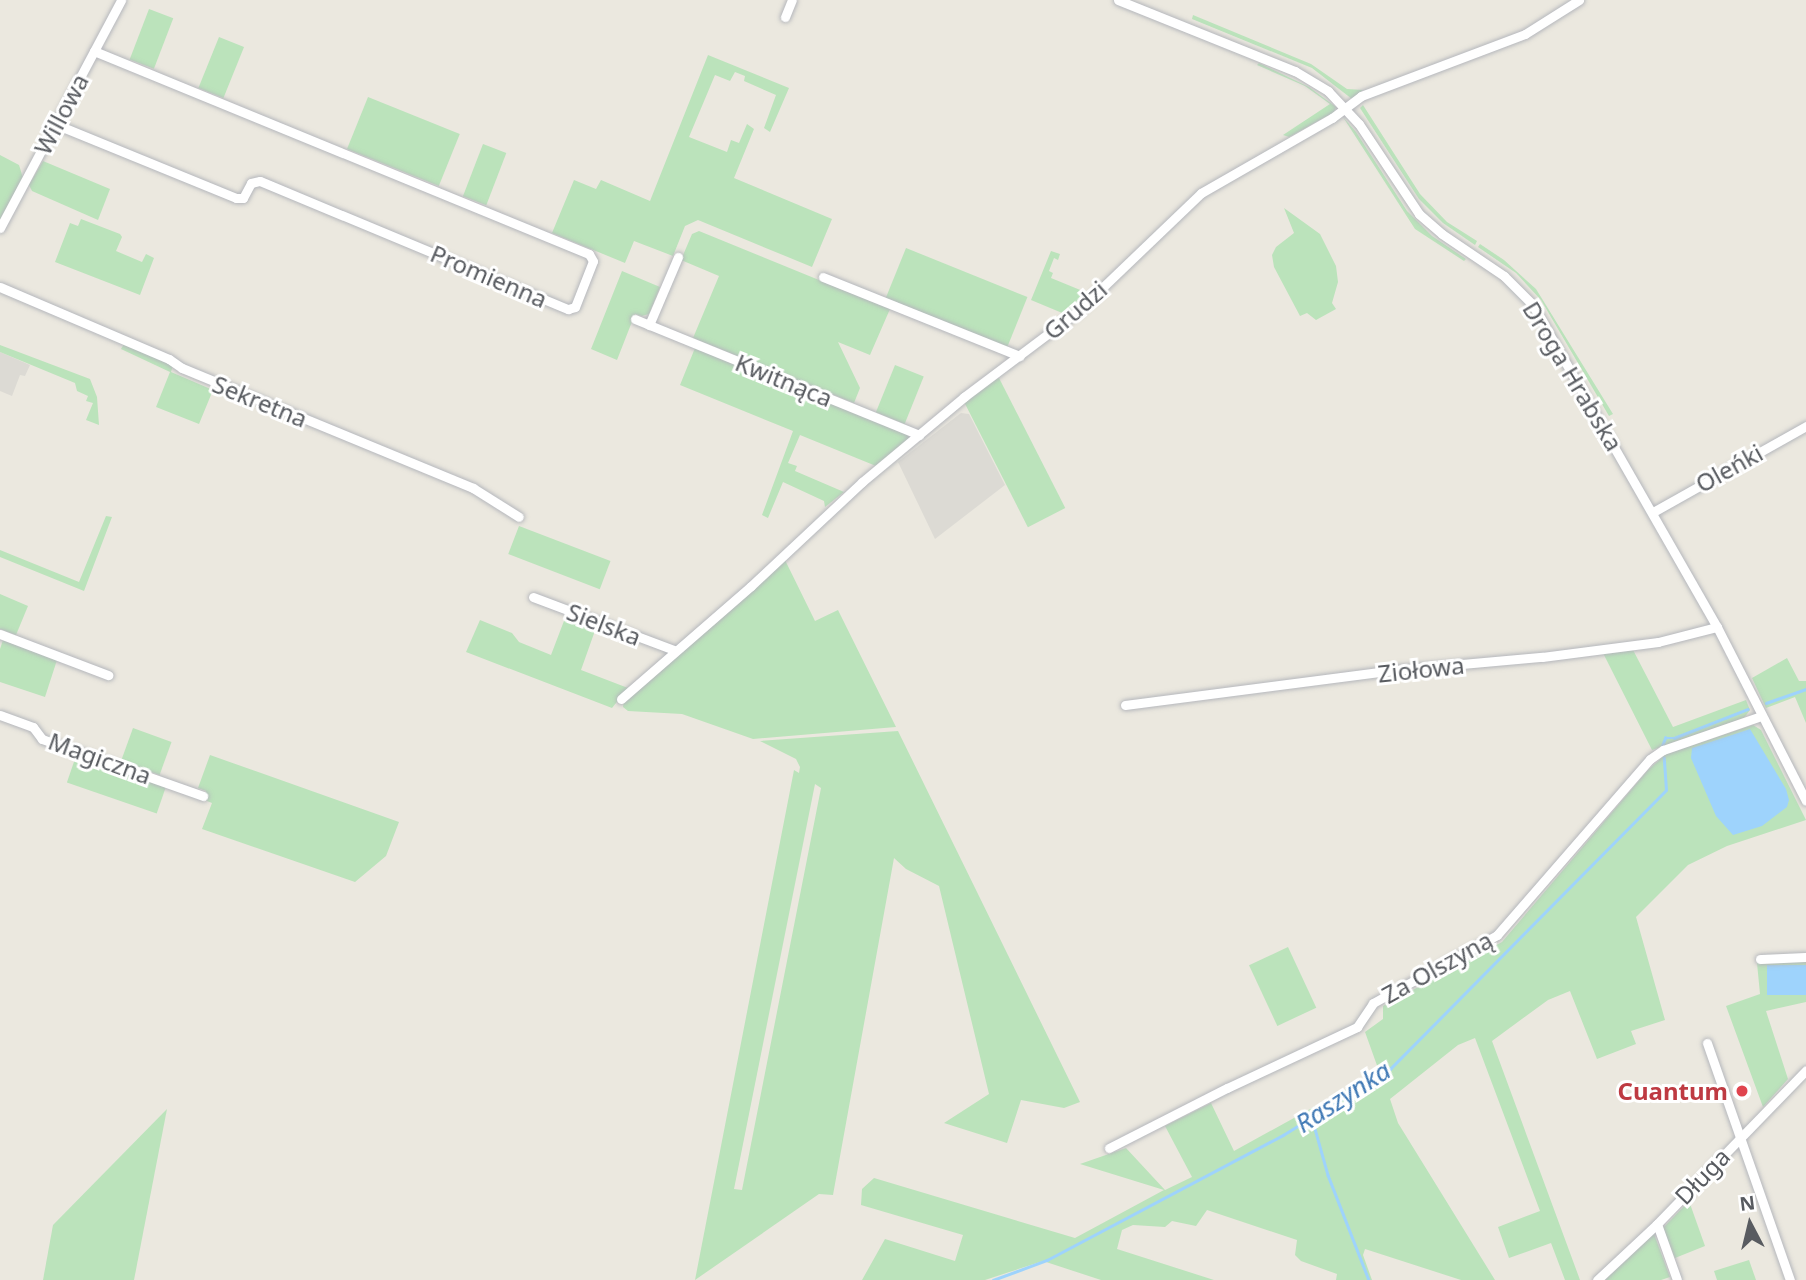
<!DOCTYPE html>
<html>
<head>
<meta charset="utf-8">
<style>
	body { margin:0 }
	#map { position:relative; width:1806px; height:1280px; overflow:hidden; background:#ebe8df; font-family:"Noto Sans",sans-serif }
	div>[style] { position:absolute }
	.industrial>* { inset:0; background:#dcdad4 }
	.green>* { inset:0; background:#bbe3bb; transform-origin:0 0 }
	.water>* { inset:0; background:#9ed3fc; transform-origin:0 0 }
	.stream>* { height:2.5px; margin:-1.25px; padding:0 1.25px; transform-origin:1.25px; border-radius:1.25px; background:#9ed3fc }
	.roads { filter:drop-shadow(0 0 2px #b5b7bc) drop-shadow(0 0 2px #b5b7bc) }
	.minor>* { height:9px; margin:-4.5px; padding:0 4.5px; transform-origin:4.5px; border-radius:4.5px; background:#fff }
	.dots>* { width:19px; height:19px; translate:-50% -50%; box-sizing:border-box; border:4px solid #fff; border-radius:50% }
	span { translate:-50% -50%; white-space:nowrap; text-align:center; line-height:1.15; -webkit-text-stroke:6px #fff; paint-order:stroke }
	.street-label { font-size:24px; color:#585b60 }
	.health-label { font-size:24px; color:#be3a42; font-weight:700 }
	.right { translate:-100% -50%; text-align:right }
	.water-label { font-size:26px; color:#4079b5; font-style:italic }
	.north { position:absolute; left:1715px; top:1189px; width:70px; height:70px; -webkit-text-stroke:5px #fff; paint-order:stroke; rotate:353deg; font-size:19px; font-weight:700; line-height:28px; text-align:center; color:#585b60 }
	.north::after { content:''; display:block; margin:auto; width:24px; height:32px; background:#585b60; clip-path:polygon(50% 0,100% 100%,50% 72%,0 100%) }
</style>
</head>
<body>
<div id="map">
	<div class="industrial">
		<div style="clip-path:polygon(0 352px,30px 365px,25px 376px,20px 375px,12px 396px,0 391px)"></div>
		<div style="clip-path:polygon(961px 413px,969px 414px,1005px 485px,935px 539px,898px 462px)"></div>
	</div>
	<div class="green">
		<div style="left:149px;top:9px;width:26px;height:54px;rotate:21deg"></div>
		<div style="clip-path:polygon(1193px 15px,1311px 64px,1347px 89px,1363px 90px,1352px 99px,1312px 68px,1192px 19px)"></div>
		<div style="left:219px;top:37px;width:27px;height:55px;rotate:22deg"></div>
		<div style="clip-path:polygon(708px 55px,789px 88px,770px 132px,764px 128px,776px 95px,744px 81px,745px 76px,735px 72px,730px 81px,715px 75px,689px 137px,727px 152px,731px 140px,739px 143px,747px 124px,754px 129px,734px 178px,832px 219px,812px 267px,698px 220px,685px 226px,673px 256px,634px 241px,625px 263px,552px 233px,574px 180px,596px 189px,601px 180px,650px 201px)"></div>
		<div style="clip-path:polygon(1259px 63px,1309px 87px,1336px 107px,1334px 112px,1289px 137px,1283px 135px,1330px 104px,1305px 86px,1257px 65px)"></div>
		<div style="left:368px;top:97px;width:99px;height:56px;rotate:22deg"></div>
		<div style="clip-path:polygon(1363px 105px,1420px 194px,1447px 222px,1477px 241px,1475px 245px,1443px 223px,1419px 199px,1360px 108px)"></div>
		<div style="clip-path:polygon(1343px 117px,1356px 132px,1407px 211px,1432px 236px,1466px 259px,1464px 261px,1415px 229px)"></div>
		<div style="left:483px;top:144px;width:25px;height:56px;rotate:21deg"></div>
		<div style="clip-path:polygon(0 155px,19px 165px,23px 178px,0 221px)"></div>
		<div style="clip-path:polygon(43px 161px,110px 189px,98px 220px,32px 191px,29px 185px)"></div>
		<div style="clip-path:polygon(1284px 208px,1320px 234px,1336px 266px,1338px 282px,1332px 303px,1336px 309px,1316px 320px,1307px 313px,1300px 316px,1274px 267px,1272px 255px,1276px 247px,1294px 233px)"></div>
		<div style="clip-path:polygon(81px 219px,120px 234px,122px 237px,116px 251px,142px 262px,146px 254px,154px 258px,140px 295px,55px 262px,70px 223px,78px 226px)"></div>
		<div style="clip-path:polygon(699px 231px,890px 309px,870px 355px,838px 342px,860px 388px,854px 403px,693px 338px,719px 276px,681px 260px,692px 234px)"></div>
		<div style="clip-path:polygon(1480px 244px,1504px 260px,1536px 289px,1613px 414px,1609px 416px,1541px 300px,1516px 273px,1478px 247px)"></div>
		<div style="left:906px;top:248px;width:131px;height:54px;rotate:22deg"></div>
		<div style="clip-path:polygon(1051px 251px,1060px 254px,1058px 260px,1054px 258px,1049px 271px,1053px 273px,1051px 278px,1090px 294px,1067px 315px,1031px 300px)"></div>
		<div style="clip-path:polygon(622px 271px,660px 287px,649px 314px,642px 316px,635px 314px,617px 360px,591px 349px)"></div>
		<div style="clip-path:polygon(124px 344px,173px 365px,171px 372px,213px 390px,199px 424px,156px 407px,170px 372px,121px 349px)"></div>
		<div style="clip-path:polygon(0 345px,90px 379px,97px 397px,99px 425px,86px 420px,93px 403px,86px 401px,88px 396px,77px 391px,75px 383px,0 352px)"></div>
		<div style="clip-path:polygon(695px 348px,907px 432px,909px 439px,876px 466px,800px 435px,788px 463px,797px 466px,795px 471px,844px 492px,825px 507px,824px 501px,783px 482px,768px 518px,762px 515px,793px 431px,680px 385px)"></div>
		<div style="left:895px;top:365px;width:31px;height:51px;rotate:22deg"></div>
		<div style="left:999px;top:378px;width:146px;height:42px;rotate:63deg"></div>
		<div style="clip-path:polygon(106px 516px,112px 517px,84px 591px,0 557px,0 550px,79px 582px)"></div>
		<div style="left:519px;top:526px;width:98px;height:30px;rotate:21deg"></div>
		<div style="clip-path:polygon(785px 560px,815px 621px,838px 610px,896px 727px,753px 739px,682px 714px,628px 711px,623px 707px,624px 699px)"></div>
		<div style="clip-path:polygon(0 594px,28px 606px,16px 635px,0 629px)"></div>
		<div style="clip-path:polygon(567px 613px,597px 625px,581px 670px,628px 688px,612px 708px,466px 652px,480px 620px,512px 633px,519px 642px,551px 655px)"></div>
		<div style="clip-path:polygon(3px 640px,57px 660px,45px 697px,0 682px,0 649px)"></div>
		<div style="clip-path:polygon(1632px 648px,1673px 727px,1746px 700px,1750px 710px,1744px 718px,1652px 750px,1603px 653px)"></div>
		<div style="clip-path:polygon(1787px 658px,1799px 681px,1806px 681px,1806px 723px,1795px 697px,1766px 708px,1752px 678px)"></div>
		<div style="clip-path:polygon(1753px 725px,1761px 730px,1806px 820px,1727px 846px,1688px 865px,1636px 917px,1665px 1020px,1631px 1031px,1636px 1044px,1597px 1059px,1570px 991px,1548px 1000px,1492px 1041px,1580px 1280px,1565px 1280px,1551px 1243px,1509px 1258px,1498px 1227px,1540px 1211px,1475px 1038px,1458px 1045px,1390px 1099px,1398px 1123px,1495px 1280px,1461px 1280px,1365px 1249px,1363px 1255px,1372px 1280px,1336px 1280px,1337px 1274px,1301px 1261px,1295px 1255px,1297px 1240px,1207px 1210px,1196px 1226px,1172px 1221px,1165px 1227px,1133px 1225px,1122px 1230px,1117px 1249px,1214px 1280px,1101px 1280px,1043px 1261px,985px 1280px,862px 1280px,885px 1239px,955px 1261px,963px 1235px,861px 1205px,862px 1189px,874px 1178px,1075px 1238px,1164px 1190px,1080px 1164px,1126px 1148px,1165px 1190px,1192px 1177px,1165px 1126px,1211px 1103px,1234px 1151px,1379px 1071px,1365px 1032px,1383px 1019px,1383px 1006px,1502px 942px,1648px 770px,1666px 754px)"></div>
		<div style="left:133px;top:728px;width:41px;height:35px;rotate:20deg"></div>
		<div style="clip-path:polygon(evenodd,898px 731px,1080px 1102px,1064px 1108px,1021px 1100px,1007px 1143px,944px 1123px,989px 1094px,939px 886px,906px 869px,894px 858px,833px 1195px,819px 1194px,695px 1280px,794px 770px,799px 773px,800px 767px,796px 759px,760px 741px,898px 731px,815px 784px,821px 788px,742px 1190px,734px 1189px,815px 784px)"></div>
		<div style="clip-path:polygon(210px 755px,399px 822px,386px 856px,355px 882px,202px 829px,212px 803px,202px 799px,206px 791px,198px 788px)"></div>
		<div style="left:76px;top:756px;width:95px;height:28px;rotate:19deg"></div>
		<div style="left:1288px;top:947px;width:67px;height:43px;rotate:65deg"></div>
		<div style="clip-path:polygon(1806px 960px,1806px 1002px,1766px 1011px,1788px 1079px,1763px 1107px,1726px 1006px,1760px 994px,1757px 963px)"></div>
		<div style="clip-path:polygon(167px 1109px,134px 1280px,43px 1280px,53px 1225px)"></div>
		<div style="clip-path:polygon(1689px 1201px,1705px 1246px,1675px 1258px,1663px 1228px)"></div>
		<div style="clip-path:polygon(1654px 1234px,1670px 1277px,1661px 1280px,1605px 1280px)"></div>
		<div style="clip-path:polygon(1749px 1260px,1756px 1280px,1717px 1280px,1714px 1271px)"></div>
	</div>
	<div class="water">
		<div style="clip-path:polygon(1750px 729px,1786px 789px,1789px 800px,1787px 807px,1762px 826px,1733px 835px,1716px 816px,1691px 758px,1692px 748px)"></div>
		<div style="left:1806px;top:965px;width:30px;height:39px;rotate:90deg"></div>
	</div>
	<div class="stream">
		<div style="left:1766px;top:703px;width:42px;rotate:-19.3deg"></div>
		<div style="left:1662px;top:746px;width:9px;rotate:-69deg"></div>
		<div style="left:1665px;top:738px;width:9px"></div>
		<div style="left:1674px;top:738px;width:79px;rotate:-21.4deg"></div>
		<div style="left:1312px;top:1118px;width:59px;rotate:74.3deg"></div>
		<div style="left:1328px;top:1175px;width:113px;rotate:68.7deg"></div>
		<div style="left:993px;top:1280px;width:58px;rotate:-20.3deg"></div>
		<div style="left:1047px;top:1260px;width:267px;rotate:-27.9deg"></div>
		<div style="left:1283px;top:1135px;width:126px;rotate:-31.7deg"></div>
		<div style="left:1390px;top:1069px;width:392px;rotate:-45.3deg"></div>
		<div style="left:1666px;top:790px;width:32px;rotate:-94deg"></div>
	</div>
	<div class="roads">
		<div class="minor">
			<div style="left:1118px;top:0;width:191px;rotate:21.9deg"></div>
			<div style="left:1295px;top:71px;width:39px;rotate:31deg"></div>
			<div style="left:1328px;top:91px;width:45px;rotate:46.8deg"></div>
			<div style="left:1359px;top:124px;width:108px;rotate:56.3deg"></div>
			<div style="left:1419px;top:214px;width:30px;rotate:41deg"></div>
			<div style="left:1442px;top:234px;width:75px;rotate:34.1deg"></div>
			<div style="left:1504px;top:276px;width:40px;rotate:45deg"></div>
			<div style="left:1532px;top:304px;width:372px;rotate:60.2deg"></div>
			<div style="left:1717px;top:627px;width:195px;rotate:62.9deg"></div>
			<div style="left:785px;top:17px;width:18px;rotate:-68deg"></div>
			<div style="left:55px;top:124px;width:196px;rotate:22.2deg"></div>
			<div style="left:236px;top:198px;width:7px"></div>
			<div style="left:243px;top:198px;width:17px;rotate:-62deg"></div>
			<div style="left:251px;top:183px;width:9px;rotate:-13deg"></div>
			<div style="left:260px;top:181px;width:334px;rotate:22.6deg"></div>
			<div style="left:568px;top:309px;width:7px;rotate:-16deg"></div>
			<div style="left:575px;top:307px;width:49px;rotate:-68.6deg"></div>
			<div style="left:593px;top:261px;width:8px;rotate:-120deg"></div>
			<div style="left:589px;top:254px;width:535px;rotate:-157.7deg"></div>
			<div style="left:0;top:228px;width:258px;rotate:-62deg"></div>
			<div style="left:823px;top:277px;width:212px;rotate:21.9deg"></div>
			<div style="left:0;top:287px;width:184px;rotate:23.1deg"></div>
			<div style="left:169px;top:359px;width:16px;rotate:35deg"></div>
			<div style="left:182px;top:368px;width:315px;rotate:22.4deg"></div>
			<div style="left:473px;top:488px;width:54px;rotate:32.2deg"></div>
			<div style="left:635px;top:319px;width:307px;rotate:22.2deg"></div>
			<div style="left:649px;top:325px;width:74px;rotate:-66.9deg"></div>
			<div style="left:1653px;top:512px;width:176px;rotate:-29.3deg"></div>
			<div style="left:533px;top:597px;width:151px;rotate:20.6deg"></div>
			<div style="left:0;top:634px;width:116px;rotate:20.8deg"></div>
			<div style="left:621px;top:699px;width:172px;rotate:-41deg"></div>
			<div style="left:751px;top:586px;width:152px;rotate:-43.1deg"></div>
			<div style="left:862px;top:482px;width:133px;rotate:-39.8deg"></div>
			<div style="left:964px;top:397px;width:143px;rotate:-37deg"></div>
			<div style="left:1078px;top:311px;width:170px;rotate:-43.8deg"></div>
			<div style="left:1201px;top:193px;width:151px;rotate:-29.8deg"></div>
			<div style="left:1332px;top:118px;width:36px;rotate:-37deg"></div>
			<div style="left:1361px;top:96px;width:175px;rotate:-20.7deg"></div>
			<div style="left:1525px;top:34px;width:64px;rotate:-32.2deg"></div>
			<div style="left:1125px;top:705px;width:272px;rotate:-7.4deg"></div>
			<div style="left:1395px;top:670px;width:148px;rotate:-5.1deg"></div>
			<div style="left:1542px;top:657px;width:117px;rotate:-7.4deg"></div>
			<div style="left:1658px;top:642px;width:61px;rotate:-14.3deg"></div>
			<div style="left:0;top:715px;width:35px;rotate:20deg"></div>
			<div style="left:33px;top:727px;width:15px;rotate:53deg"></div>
			<div style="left:42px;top:739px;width:171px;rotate:19.5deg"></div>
			<div style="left:1760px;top:959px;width:46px;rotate:-2.5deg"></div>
			<div style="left:1707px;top:1043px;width:251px;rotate:70.7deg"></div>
			<div style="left:1109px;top:1148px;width:132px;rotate:-27deg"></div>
			<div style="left:1227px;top:1088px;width:144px;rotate:-25.1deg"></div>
			<div style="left:1357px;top:1027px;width:29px;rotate:-56deg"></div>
			<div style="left:1373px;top:1003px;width:141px;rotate:-28.7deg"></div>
			<div style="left:1497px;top:935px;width:233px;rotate:-49deg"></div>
			<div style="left:1650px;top:759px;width:16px;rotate:-35deg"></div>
			<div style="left:1663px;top:750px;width:104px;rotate:-19.1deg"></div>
			<div style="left:1657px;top:1224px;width:59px;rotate:70.3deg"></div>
			<div style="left:1597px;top:1280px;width:82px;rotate:-43deg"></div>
			<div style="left:1657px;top:1224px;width:214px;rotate:-45.9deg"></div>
		</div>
	</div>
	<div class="dots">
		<div style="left:1742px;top:1091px;background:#e0444e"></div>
	</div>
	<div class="street-label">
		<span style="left:61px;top:114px;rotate:-62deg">Willowa</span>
		<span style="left:489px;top:276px;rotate:23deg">Promienna</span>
		<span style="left:1075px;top:310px;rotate:-41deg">Grudzi</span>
		<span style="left:1573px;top:376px;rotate:59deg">Droga Hrabska</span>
		<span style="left:784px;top:380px;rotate:22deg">Kwitnąca</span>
		<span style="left:260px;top:401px;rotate:22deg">Sekretna</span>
		<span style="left:1729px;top:468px;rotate:-29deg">Oleńki</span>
		<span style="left:604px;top:624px;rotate:21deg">Sielska</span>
		<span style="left:1421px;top:669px;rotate:-6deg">Ziołowa</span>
		<span style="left:100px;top:758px;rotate:20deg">Magiczna</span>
		<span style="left:1437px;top:967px;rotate:-29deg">Za Olszyną</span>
		<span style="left:1702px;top:1176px;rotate:-46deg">Długa</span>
	</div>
	<div class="health-label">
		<span class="right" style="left:1728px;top:1091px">Cuantum</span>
	</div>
	<div class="water-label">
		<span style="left:1343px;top:1097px;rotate:-33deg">Raszynka</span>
	</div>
	<div class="north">N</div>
</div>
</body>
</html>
